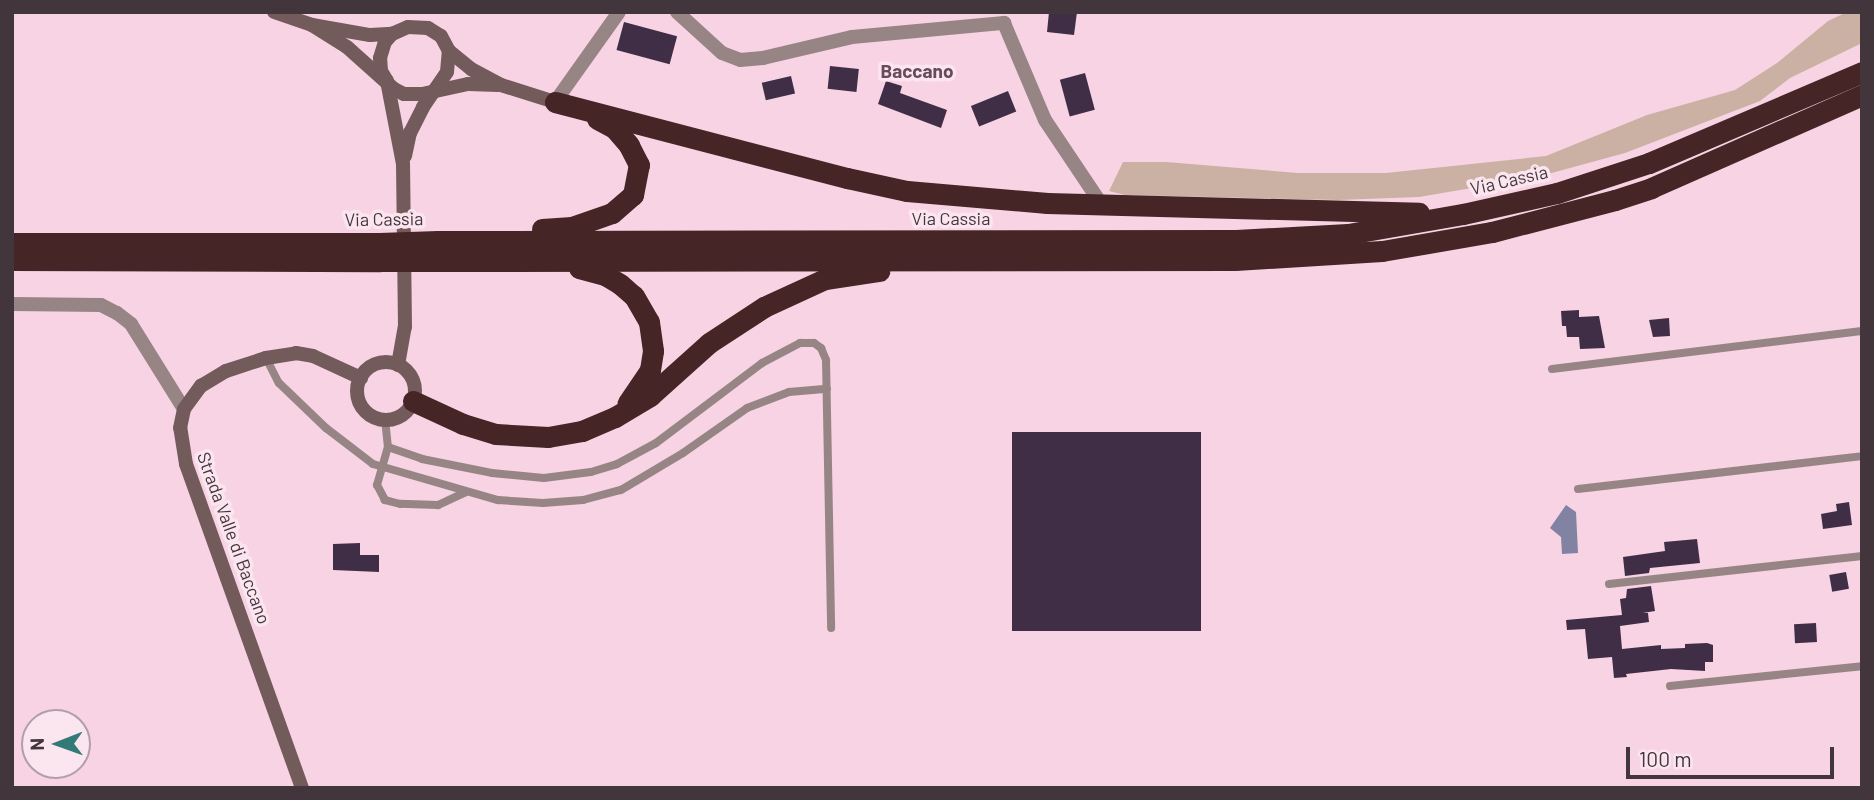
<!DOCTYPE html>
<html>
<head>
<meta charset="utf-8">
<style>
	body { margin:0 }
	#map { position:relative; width:1874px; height:800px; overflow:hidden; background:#f7d3e4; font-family:Barlow,sans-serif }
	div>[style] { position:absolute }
	.green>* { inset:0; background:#cbb1a4 }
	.water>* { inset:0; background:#8282a2 }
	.building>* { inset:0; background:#402e47; transform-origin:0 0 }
	.lane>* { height:8px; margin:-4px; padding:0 4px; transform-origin:4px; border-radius:4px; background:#978585 }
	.street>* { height:14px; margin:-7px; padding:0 7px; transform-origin:7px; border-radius:7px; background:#978585 }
	.secondary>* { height:14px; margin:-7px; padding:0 7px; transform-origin:7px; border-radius:7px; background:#745b5b }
	.secondary>.ring { margin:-7px; padding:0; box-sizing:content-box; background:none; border:14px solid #745b5b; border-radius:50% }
	.highway>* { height:21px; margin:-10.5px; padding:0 10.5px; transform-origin:10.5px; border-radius:10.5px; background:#452526 }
	.highway-bridge>* { height:21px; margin:-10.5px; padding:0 10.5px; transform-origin:10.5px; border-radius:10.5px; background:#452526 }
	span { translate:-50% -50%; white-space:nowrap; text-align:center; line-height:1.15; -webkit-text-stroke:7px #fbe5ef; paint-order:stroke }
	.street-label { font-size:18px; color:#43353c }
	.neighbourhood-label { font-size:19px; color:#684a59; font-weight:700 }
	.frame { position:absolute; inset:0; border:14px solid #43353c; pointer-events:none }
	.north { position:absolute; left:21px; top:709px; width:70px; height:70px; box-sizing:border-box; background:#fbe5ef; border:2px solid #b19fa7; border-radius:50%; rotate:269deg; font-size:19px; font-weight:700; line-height:28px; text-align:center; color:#43353c }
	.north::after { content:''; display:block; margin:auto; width:24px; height:32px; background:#317a78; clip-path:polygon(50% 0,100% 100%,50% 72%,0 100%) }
	.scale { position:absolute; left:1626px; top:747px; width:208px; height:32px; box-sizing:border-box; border:4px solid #43353c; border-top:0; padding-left:9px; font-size:21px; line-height:24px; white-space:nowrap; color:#43353c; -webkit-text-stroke:5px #fbe5ef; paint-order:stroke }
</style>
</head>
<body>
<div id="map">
	<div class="green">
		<div style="clip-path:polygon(1847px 12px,1862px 12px,1862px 43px,1790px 78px,1760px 101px,1625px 153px,1537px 177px,1419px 197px,1338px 200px,1125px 195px,1109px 191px,1123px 162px,1166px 162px,1298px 173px,1386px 173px,1546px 156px,1647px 115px,1735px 90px,1777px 63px,1828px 21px)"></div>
	</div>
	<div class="water">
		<div style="clip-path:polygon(1566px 505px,1576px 512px,1578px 553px,1562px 554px,1561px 537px,1550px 528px)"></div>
	</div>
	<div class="building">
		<div style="clip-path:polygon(1049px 12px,1077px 12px,1074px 35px,1047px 32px)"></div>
		<div style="left:624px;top:22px;width:55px;height:29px;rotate:15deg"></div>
		<div style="left:830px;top:66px;width:29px;height:23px;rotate:6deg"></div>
		<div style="left:1085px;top:73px;width:38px;height:26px;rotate:75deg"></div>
		<div style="left:791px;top:76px;width:18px;height:30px;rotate:77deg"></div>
		<div style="clip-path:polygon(886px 81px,902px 86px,900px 93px,947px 110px,941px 128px,878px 104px)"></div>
		<div style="left:1008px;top:91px;width:22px;height:40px;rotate:68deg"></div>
		<div style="clip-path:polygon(1579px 310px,1579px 317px,1599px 316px,1605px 348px,1580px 349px,1579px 337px,1567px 337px,1566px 326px,1562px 326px,1561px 311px)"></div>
		<div style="clip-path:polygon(1669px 318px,1670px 336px,1653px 337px,1649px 320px)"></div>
		<div style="left:1012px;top:432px;width:189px;height:199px"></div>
		<div style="clip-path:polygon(1849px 502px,1852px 525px,1823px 529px,1821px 514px,1837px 511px,1836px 504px)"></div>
		<div style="clip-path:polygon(1697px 539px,1700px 563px,1650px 568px,1649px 573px,1625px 576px,1623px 557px,1665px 551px,1664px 542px)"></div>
		<div style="clip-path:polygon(360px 543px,360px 555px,379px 555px,379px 572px,333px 570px,333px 544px)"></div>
		<div style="left:1846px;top:572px;width:17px;height:17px;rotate:80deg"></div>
		<div style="clip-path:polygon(1651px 586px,1655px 611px,1643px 613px,1648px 613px,1649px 622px,1620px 626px,1622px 649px,1661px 645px,1661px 649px,1685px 648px,1685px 644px,1707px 643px,1713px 645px,1713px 662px,1705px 662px,1705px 671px,1671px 669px,1626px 674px,1627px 677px,1614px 678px,1612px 657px,1588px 659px,1585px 629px,1567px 630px,1566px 620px,1622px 615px,1620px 599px,1626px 598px,1627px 589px)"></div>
		<div style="left:1816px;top:623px;width:19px;height:22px;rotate:87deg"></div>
	</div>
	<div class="lane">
		<div style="left:266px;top:358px;width:28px;rotate:63deg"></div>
		<div style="left:279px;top:383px;width:65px;rotate:43.8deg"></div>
		<div style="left:326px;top:428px;width:59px;rotate:37.5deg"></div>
		<div style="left:373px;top:464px;width:130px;rotate:16.1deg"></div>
		<div style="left:498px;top:500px;width:45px;rotate:3.8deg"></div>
		<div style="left:543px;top:503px;width:40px;rotate:-4.3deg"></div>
		<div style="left:583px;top:500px;width:39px;rotate:-15deg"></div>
		<div style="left:621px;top:490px;width:72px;rotate:-30.8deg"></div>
		<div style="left:683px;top:453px;width:78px;rotate:-35.1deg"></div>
		<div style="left:747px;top:408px;width:45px;rotate:-20.9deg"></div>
		<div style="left:789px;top:392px;width:38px;rotate:-5deg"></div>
		<div style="left:1552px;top:369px;width:312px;rotate:-7deg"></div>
		<div style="left:385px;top:419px;width:28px;rotate:84deg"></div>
		<div style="left:1578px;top:489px;width:286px;rotate:-6.6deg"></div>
		<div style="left:466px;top:492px;width:31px;rotate:155deg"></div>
		<div style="left:438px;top:505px;width:38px;rotate:-178deg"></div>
		<div style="left:400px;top:504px;width:16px;rotate:-165deg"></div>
		<div style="left:385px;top:500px;width:17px;rotate:-118deg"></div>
		<div style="left:377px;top:485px;width:40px;rotate:-74deg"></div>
		<div style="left:388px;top:447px;width:36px;rotate:19deg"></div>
		<div style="left:422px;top:459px;width:71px;rotate:11.3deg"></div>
		<div style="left:492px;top:473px;width:52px;rotate:5.5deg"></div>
		<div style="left:544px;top:478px;width:47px;rotate:-7.3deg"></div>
		<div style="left:591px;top:472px;width:27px;rotate:-17deg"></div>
		<div style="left:617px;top:464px;width:44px;rotate:-28.3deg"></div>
		<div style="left:656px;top:443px;width:133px;rotate:-37deg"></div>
		<div style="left:762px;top:363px;width:43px;rotate:-27.8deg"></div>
		<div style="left:800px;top:343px;width:14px"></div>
		<div style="left:814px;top:343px;width:9px;rotate:36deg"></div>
		<div style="left:821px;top:348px;width:13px;rotate:67deg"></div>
		<div style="left:826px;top:360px;width:268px;rotate:88.9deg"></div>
		<div style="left:1609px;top:584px;width:255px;rotate:-6.3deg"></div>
		<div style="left:1670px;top:686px;width:193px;rotate:-5.9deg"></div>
	</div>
	<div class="street">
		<div style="left:677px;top:12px;width:61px;rotate:42.3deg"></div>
		<div style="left:722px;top:53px;width:19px;rotate:21deg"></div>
		<div style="left:740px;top:60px;width:23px;rotate:-5deg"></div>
		<div style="left:763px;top:58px;width:91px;rotate:-13.3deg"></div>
		<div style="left:852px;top:37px;width:153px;rotate:-5.3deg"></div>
		<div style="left:1004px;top:23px;width:105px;rotate:67.1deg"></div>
		<div style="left:1045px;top:120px;width:102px;rotate:56.2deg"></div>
		<div style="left:555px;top:102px;width:110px;rotate:-54.6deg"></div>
		<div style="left:12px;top:304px;width:89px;rotate:0.6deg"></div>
		<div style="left:101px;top:305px;width:18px;rotate:27deg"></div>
		<div style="left:117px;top:313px;width:18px;rotate:38deg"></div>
		<div style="left:131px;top:324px;width:100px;rotate:58.1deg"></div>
	</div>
	<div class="secondary">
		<div style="left:274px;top:12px;width:40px;rotate:18.9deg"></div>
		<div style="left:312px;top:25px;width:59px;rotate:9.8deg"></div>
		<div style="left:370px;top:35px;width:22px;rotate:-3deg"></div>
		<div style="left:312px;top:25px;width:41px;rotate:32.2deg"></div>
		<div style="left:347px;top:47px;width:63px;rotate:41.8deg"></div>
		<div style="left:394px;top:89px;width:11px;rotate:27deg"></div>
		<div style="left:404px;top:94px;width:18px"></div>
		<div style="left:422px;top:94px;width:47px;rotate:-12.3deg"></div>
		<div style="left:468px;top:84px;width:29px;rotate:2deg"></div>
		<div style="left:405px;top:156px;width:24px;rotate:-78deg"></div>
		<div style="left:410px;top:133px;width:29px;rotate:-63deg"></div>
		<div style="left:423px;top:107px;width:42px;rotate:-55.6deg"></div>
		<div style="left:447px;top:72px;width:21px;rotate:-85deg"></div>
		<div class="ring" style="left:357px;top:362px;width:44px;height:44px"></div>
		<div style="left:398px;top:365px;width:39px;rotate:-80deg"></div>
		<div style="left:405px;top:327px;width:163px;rotate:-90.7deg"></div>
		<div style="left:403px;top:164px;width:85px;rotate:-100.9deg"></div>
		<div style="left:387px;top:81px;width:12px;rotate:-121deg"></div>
		<div style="left:381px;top:71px;width:13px;rotate:-94deg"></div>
		<div style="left:380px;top:58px;width:17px;rotate:-73deg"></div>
		<div style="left:385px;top:42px;width:11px;rotate:-49deg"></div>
		<div style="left:392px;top:34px;width:17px;rotate:-24deg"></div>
		<div style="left:408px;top:27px;width:20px;rotate:3deg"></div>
		<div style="left:428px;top:28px;width:15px;rotate:32deg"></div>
		<div style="left:441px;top:36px;width:17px;rotate:62deg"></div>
		<div style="left:449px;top:51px;width:28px;rotate:39deg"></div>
		<div style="left:471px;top:69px;width:34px;rotate:28deg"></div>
		<div style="left:501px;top:85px;width:57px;rotate:17.5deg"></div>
		<div style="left:302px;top:788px;width:344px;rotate:-109.7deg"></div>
		<div style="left:186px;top:464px;width:36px;rotate:-99deg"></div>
		<div style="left:180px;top:428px;width:19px;rotate:-78deg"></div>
		<div style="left:184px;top:409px;width:29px;rotate:-54deg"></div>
		<div style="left:201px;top:386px;width:29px;rotate:-31deg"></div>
		<div style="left:226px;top:371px;width:42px;rotate:-18deg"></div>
		<div style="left:266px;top:358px;width:30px;rotate:-9deg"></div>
		<div style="left:296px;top:353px;width:17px;rotate:10deg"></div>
		<div style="left:313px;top:356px;width:53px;rotate:24.6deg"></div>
	</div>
	<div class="highway">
		<div style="left:555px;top:102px;width:302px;rotate:14.6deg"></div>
		<div style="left:847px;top:178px;width:61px;rotate:12.2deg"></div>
		<div style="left:907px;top:191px;width:141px;rotate:4.9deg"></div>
		<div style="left:1047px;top:203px;width:372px;rotate:1.5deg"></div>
		<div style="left:542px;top:229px;width:30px;rotate:-4deg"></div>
		<div style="left:572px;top:227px;width:42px;rotate:-19.3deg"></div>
		<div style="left:612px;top:213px;width:28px;rotate:-41deg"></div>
		<div style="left:633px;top:195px;width:31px;rotate:-79deg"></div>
		<div style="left:639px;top:165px;width:22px;rotate:-117deg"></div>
		<div style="left:629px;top:145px;width:23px;rotate:-131deg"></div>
		<div style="left:614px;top:128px;width:19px;rotate:-152deg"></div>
		<div style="left:438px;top:241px;width:798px;rotate:-0.07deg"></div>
		<div style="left:1236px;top:240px;width:112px;rotate:-3.1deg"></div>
		<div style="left:1348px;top:234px;width:117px;rotate:-9.9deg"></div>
		<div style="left:1463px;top:214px;width:96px;rotate:-12.6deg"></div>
		<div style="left:1557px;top:193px;width:97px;rotate:-18.1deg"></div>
		<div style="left:1649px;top:163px;width:232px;rotate:-23.1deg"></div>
		<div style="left:12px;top:243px;width:367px"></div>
		<div style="left:12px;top:260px;width:367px;rotate:0.2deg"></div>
		<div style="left:439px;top:261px;width:796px;rotate:-0.07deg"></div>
		<div style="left:1235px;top:260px;width:147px;rotate:-3.5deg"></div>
		<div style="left:1382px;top:251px;width:112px;rotate:-9.8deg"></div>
		<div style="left:1492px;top:232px;width:127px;rotate:-14.6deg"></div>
		<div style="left:1615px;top:200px;width:38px;rotate:-18deg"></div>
		<div style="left:1651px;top:188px;width:231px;rotate:-23.8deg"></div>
		<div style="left:579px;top:268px;width:27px;rotate:15deg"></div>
		<div style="left:605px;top:275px;width:17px;rotate:31deg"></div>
		<div style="left:620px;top:284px;width:18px;rotate:41deg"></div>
		<div style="left:634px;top:296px;width:30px;rotate:60deg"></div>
		<div style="left:649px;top:322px;width:29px;rotate:82deg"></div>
		<div style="left:653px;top:351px;width:19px;rotate:99deg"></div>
		<div style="left:650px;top:370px;width:40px;rotate:124deg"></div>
		<div style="left:413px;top:401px;width:55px;rotate:24.7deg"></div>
		<div style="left:463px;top:424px;width:34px;rotate:17deg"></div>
		<div style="left:496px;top:434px;width:52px;rotate:3.3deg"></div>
		<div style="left:548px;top:437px;width:35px;rotate:-10deg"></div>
		<div style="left:582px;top:431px;width:36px;rotate:-23deg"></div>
		<div style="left:615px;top:417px;width:41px;rotate:-31deg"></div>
		<div style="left:650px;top:396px;width:79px;rotate:-41.9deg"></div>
		<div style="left:709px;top:343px;width:66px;rotate:-33.2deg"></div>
		<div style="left:764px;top:307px;width:67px;rotate:-24.7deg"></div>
		<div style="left:825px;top:279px;width:55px;rotate:-8.4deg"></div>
	</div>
	<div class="highway-bridge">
		<div style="left:379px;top:243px;width:59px;rotate:-1.9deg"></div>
		<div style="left:379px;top:261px;width:60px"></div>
	</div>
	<div class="street-label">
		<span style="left:1509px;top:180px;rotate:-13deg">Via Cassia</span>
		<span style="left:951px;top:218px">Via Cassia</span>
		<span style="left:384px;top:219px;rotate:-1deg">Via Cassia</span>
		<span style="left:234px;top:538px;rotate:70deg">Strada Valle di Baccano</span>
	</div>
	<div class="neighbourhood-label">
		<span style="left:917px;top:71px">Baccano</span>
	</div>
	<div class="frame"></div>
	<div class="north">N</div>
	<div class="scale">100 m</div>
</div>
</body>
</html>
